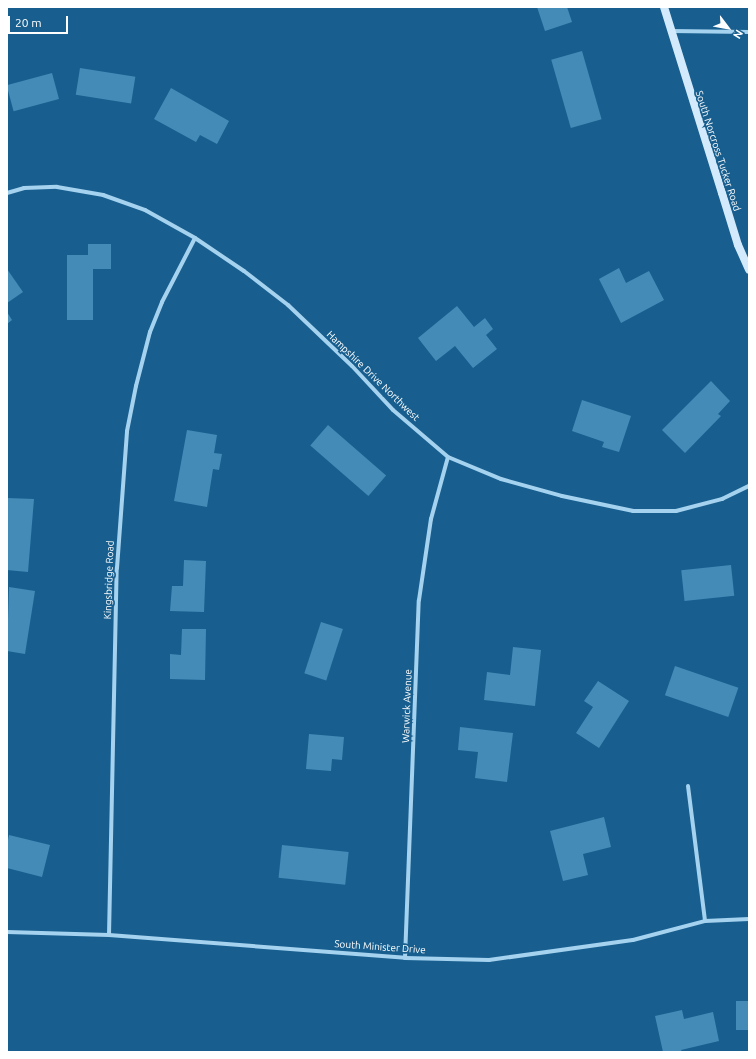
<!DOCTYPE html>
<html>
<head>
<meta charset="utf-8">
<style>
	body { margin:0 }
	#map { position:relative; width:756px; height:1059px; overflow:hidden; background:#185f8f; font-family:Ubuntu,sans-serif }
	div>[style] { position:absolute }
	.building>* { inset:0; background:#448bb8; transform-origin:0 0 }
	.street>* { height:4px; margin:-2px; padding:0 2px; transform-origin:2px; border-radius:2px; background:#a5d2ef }
	.secondary>* { height:8px; margin:-4px; padding:0 4px; transform-origin:4px; border-radius:4px; background:#d2eafb }
	span { translate:-50% -50%; white-space:nowrap; text-align:center; line-height:1.15; -webkit-text-stroke:3.5px #185f8f; paint-order:stroke }
	.street-label { font-size:10px; color:#fff }
	.frame { position:absolute; inset:0; border:8px solid #fff; pointer-events:none }
	.north { position:absolute; left:708px; top:8px; width:40px; height:40px; -webkit-text-stroke:3px #185f8f; paint-order:stroke; rotate:122deg; font-size:11px; font-weight:700; line-height:16px; text-align:center; color:#fff }
	.north::after { content:''; display:block; margin:auto; width:14px; height:18px; background:#fff; clip-path:polygon(50% 0,100% 100%,50% 72%,0 100%) }
	.scale { position:absolute; left:8px; top:16px; width:60px; height:18px; box-sizing:border-box; border:2px solid #fff; border-top:0; padding-left:5px; font-size:12px; line-height:14px; white-space:nowrap; color:#fff; -webkit-text-stroke:3px #185f8f; paint-order:stroke }
</style>
</head>
<body>
<div id="map">
	<div class="building">
		<div style="clip-path:polygon(537px 7px,567px 7px,572px 22px,545px 31px)"></div>
		<div style="left:582px;top:51px;width:71px;height:32px;rotate:74deg"></div>
		<div style="left:80px;top:68px;width:56px;height:27px;rotate:9deg"></div>
		<div style="left:52px;top:73px;width:27px;height:47px;rotate:75deg"></div>
		<div style="clip-path:polygon(171px 88px,229px 121px,217px 144px,200px 135px,196px 142px,154px 119px)"></div>
		<div style="clip-path:polygon(88px 244px,111px 244px,111px 269px,93px 269px,93px 320px,67px 320px,67px 255px,88px 255px)"></div>
		<div style="clip-path:polygon(619px 268px,626px 283px,649px 271px,664px 300px,621px 323px,599px 279px)"></div>
		<div style="clip-path:polygon(7px 269px,23px 292px,7px 303px)"></div>
		<div style="clip-path:polygon(457px 306px,474px 327px,485px 318px,493px 329px,486px 335px,497px 349px,473px 368px,455px 346px,436px 361px,418px 338px)"></div>
		<div style="clip-path:polygon(7px 312px,12px 320px,7px 324px)"></div>
		<div style="clip-path:polygon(711px 381px,730px 401px,718px 414px,721px 416px,685px 453px,662px 430px)"></div>
		<div style="clip-path:polygon(582px 400px,631px 416px,619px 452px,602px 447px,604px 442px,572px 431px)"></div>
		<div style="left:328px;top:425px;width:77px;height:27px;rotate:41deg"></div>
		<div style="clip-path:polygon(187px 430px,217px 435px,214px 453px,222px 454px,219px 470px,213px 469px,207px 507px,174px 501px)"></div>
		<div style="clip-path:polygon(7px 498px,34px 499px,28px 572px,7px 570px)"></div>
		<div style="clip-path:polygon(184px 560px,206px 561px,204px 612px,170px 611px,172px 586px,183px 586px)"></div>
		<div style="left:731px;top:565px;width:31px;height:50px;rotate:84deg"></div>
		<div style="clip-path:polygon(9px 587px,35px 591px,25px 654px,7px 651px)"></div>
		<div style="left:321px;top:622px;width:23px;height:54px;rotate:18deg"></div>
		<div style="clip-path:polygon(182px 629px,206px 629px,205px 680px,170px 679px,170px 654px,181px 655px)"></div>
		<div style="clip-path:polygon(513px 647px,541px 650px,535px 706px,484px 700px,487px 672px,510px 675px)"></div>
		<div style="left:675px;top:666px;width:67px;height:31px;rotate:19deg"></div>
		<div style="clip-path:polygon(598px 681px,629px 701px,599px 748px,576px 733px,593px 707px,584px 701px)"></div>
		<div style="clip-path:polygon(460px 727px,513px 733px,507px 782px,475px 778px,478px 752px,458px 750px)"></div>
		<div style="clip-path:polygon(309px 734px,344px 737px,342px 760px,332px 759px,331px 771px,306px 769px)"></div>
		<div style="clip-path:polygon(604px 817px,611px 847px,583px 854px,588px 875px,563px 881px,550px 831px)"></div>
		<div style="clip-path:polygon(9px 835px,50px 845px,42px 877px,7px 868px,7px 845px)"></div>
		<div style="left:282px;top:845px;width:67px;height:33px;rotate:6deg"></div>
		<div style="left:736px;top:1001px;width:13px;height:29px"></div>
		<div style="clip-path:polygon(682px 1010px,684px 1019px,713px 1012px,719px 1041px,681px 1050px,682px 1052px,663px 1052px,655px 1016px)"></div>
	</div>
	<div class="street">
		<div style="left:671px;top:31px;width:78px;rotate:0.7deg"></div>
		<div style="left:7px;top:193px;width:18px;rotate:-16deg"></div>
		<div style="left:24px;top:188px;width:33px;rotate:-2deg"></div>
		<div style="left:57px;top:187px;width:47px;rotate:9.9deg"></div>
		<div style="left:103px;top:195px;width:45px;rotate:19.7deg"></div>
		<div style="left:145px;top:210px;width:57px;rotate:29.2deg"></div>
		<div style="left:195px;top:238px;width:59px;rotate:34deg"></div>
		<div style="left:244px;top:271px;width:56px;rotate:37.7deg"></div>
		<div style="left:288px;top:305px;width:88px;rotate:43.6deg"></div>
		<div style="left:352px;top:366px;width:60px;rotate:47deg"></div>
		<div style="left:393px;top:410px;width:72px;rotate:40.5deg"></div>
		<div style="left:448px;top:457px;width:57px;rotate:22.5deg"></div>
		<div style="left:501px;top:479px;width:63px;rotate:15.6deg"></div>
		<div style="left:562px;top:496px;width:73px;rotate:11.9deg"></div>
		<div style="left:633px;top:511px;width:43px"></div>
		<div style="left:676px;top:511px;width:48px;rotate:-14.6deg"></div>
		<div style="left:722px;top:499px;width:30px;rotate:-26deg"></div>
		<div style="left:688px;top:786px;width:136px;rotate:82.8deg"></div>
		<div style="left:7px;top:932px;width:102px;rotate:1.7deg"></div>
		<div style="left:109px;top:935px;width:297px;rotate:4.4deg"></div>
		<div style="left:405px;top:958px;width:84px;rotate:1.4deg"></div>
		<div style="left:489px;top:960px;width:145px;rotate:-7.9deg"></div>
		<div style="left:633px;top:940px;width:74px;rotate:-14.8deg"></div>
		<div style="left:705px;top:921px;width:44px;rotate:-2.6deg"></div>
		<div style="left:109px;top:935px;width:367px;rotate:-88.8deg"></div>
		<div style="left:117px;top:568px;width:137px;rotate:-85.8deg"></div>
		<div style="left:127px;top:431px;width:46px;rotate:-78.7deg"></div>
		<div style="left:136px;top:386px;width:56px;rotate:-75.5deg"></div>
		<div style="left:150px;top:332px;width:32px;rotate:-68deg"></div>
		<div style="left:162px;top:302px;width:72px;rotate:-62.7deg"></div>
		<div style="left:405px;top:958px;width:358px;rotate:-87.8deg"></div>
		<div style="left:419px;top:600px;width:82px;rotate:-81.6deg"></div>
		<div style="left:431px;top:519px;width:64px;rotate:-74.7deg"></div>
	</div>
	<div class="secondary">
		<div style="left:664px;top:7px;width:195px;rotate:72.7deg"></div>
		<div style="left:722px;top:193px;width:54px;rotate:72.9deg"></div>
		<div style="left:738px;top:245px;width:27px;rotate:66deg"></div>
	</div>
	<div class="street-label">
		<span style="left:718px;top:151px;rotate:72deg">South Norcross Tucker Road</span>
		<span style="left:373px;top:376px;rotate:44deg">Hampshire Drive Northwest</span>
		<span style="left:109px;top:580px;rotate:-88deg">Kingsbridge Road</span>
		<span style="left:407px;top:706px;rotate:-88deg">Warwick Avenue</span>
		<span style="left:380px;top:947px;rotate:4deg">South Minister Drive</span>
	</div>
	<div class="frame"></div>
	<div class="north">N</div>
	<div class="scale">20 m</div>
</div>
</body>
</html>
